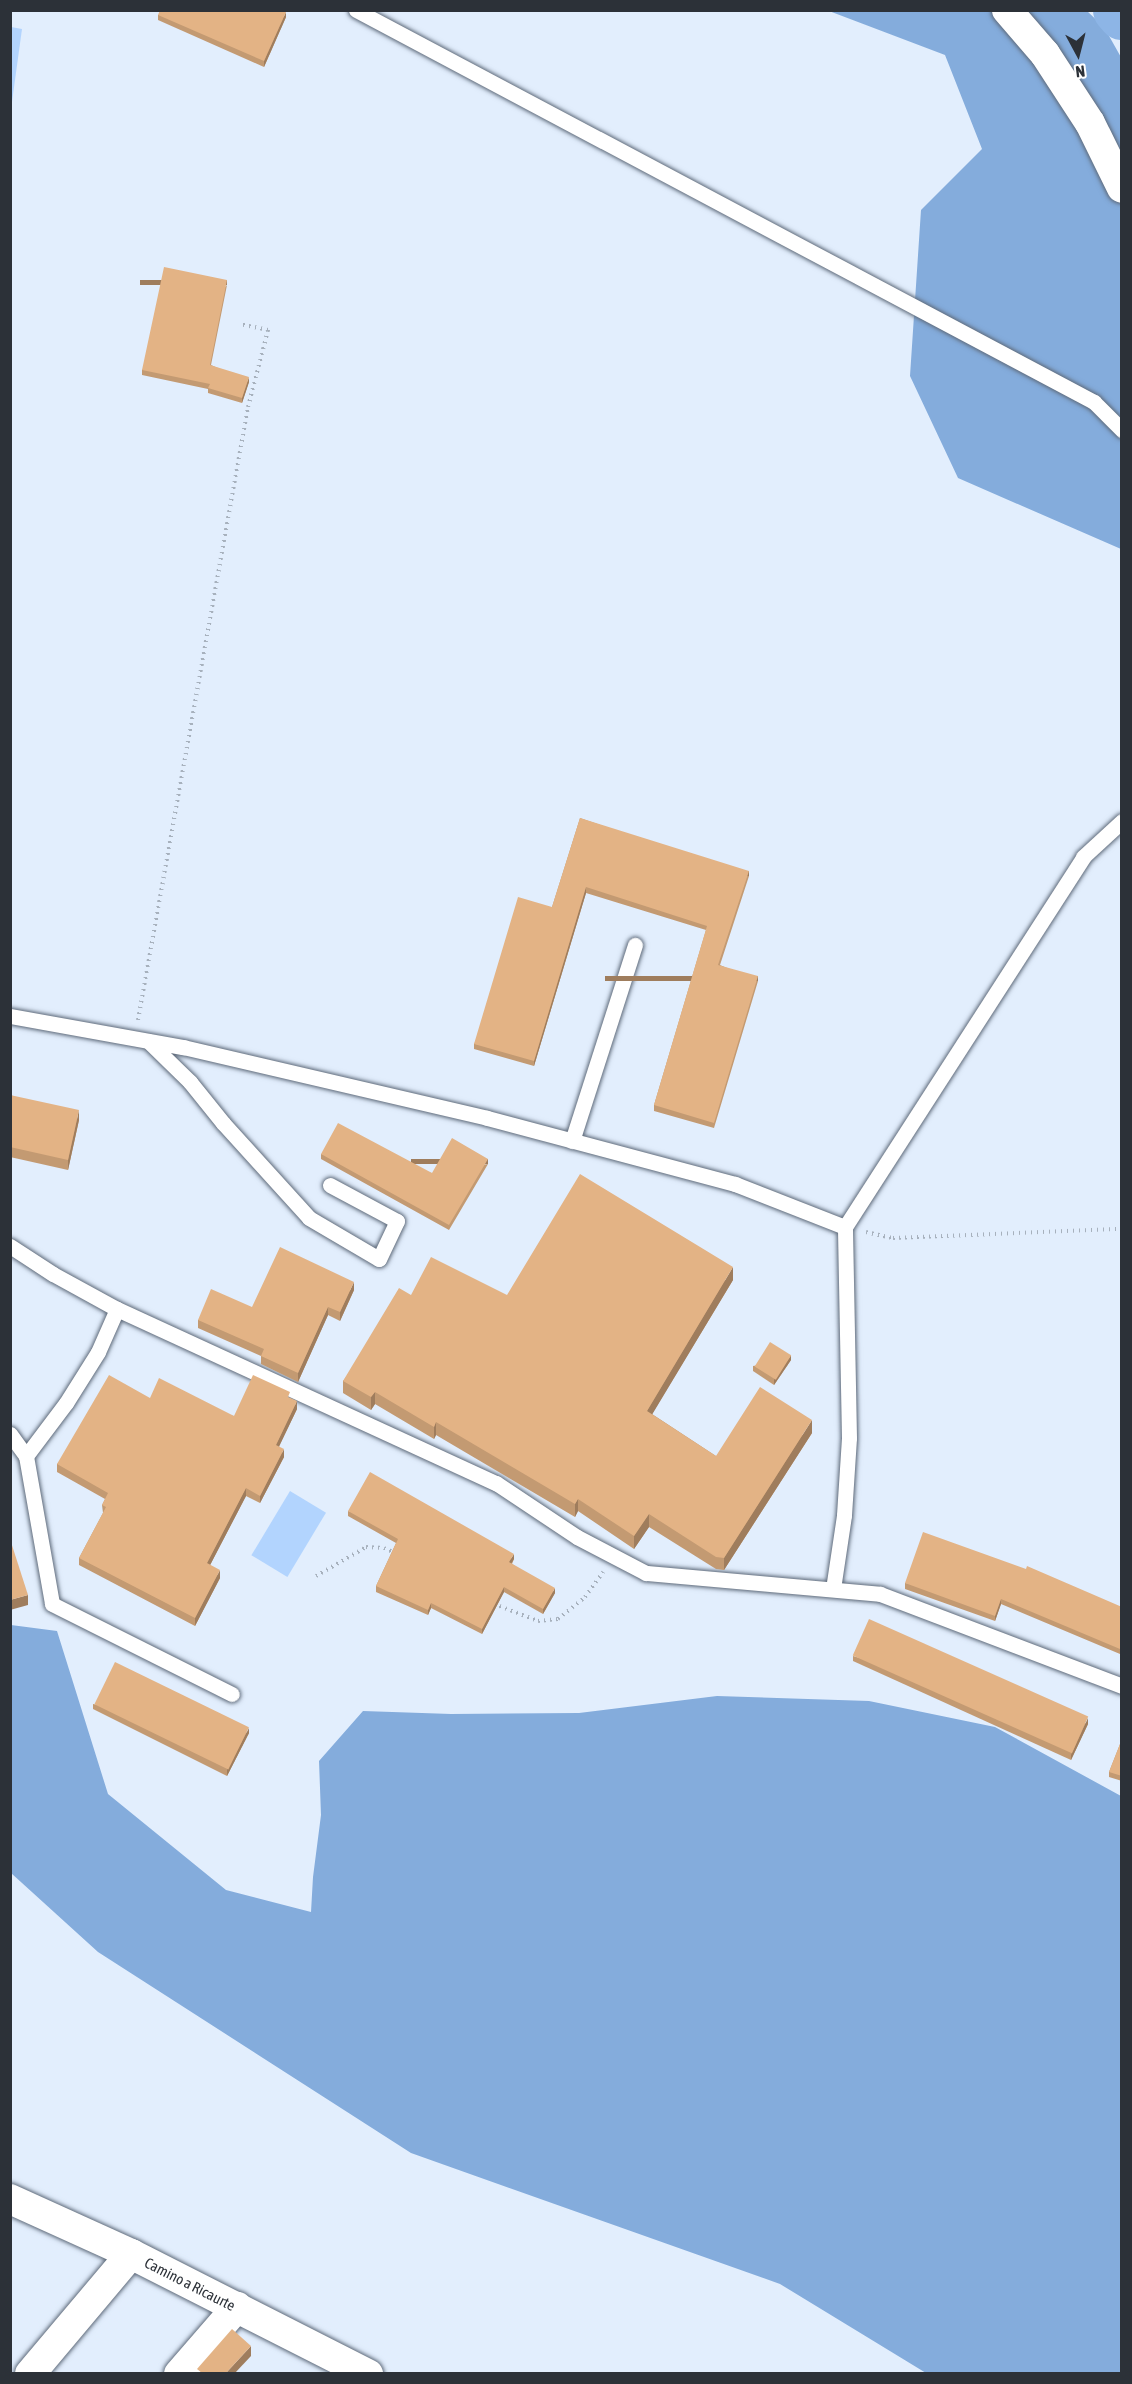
<!DOCTYPE html>
<html>
<head>
<meta charset="utf-8">
<style>
	body { margin:0 }
	#map { position:relative; width:1132px; height:2384px; overflow:hidden; background:#e2eefd; font-family:"Asap Condensed",sans-serif }
	div>[style] { position:absolute }
	.green>* { inset:0; background:#b2d4fe; transform-origin:0 0 }
	.forest>* { inset:0; background:#84acdc }
	.river>* { height:48px; margin:-24px; padding:0 24px; transform-origin:24px; border-radius:24px; background:#8db5e6 }
	.path>* { height:4px; margin-top:-2px; transform-origin:0; background:repeating-linear-gradient(90deg,#a7b1bd 0 1.5px,transparent 0 6px) }
	.roads { filter:drop-shadow(0 0 2px #5e6a7a) drop-shadow(0 0 2px #5e6a7a) }
	.service>* { height:15px; margin:-7.5px; padding:0 7.5px; transform-origin:7.5px; border-radius:7.5px; background:#fff }
	.minor>* { height:30px; margin:-15px; padding:0 15px; transform-origin:15px; border-radius:15px; background:#fff }
	.wall>* { inset:0; background:#c39a72 }
	.shaded-wall>* { inset:0; background:#9f7d5d; transform-origin:0 0 }
	.building>* { inset:0; background:#e3b385; transform-origin:0 0 }
	span { translate:-50% -50%; white-space:nowrap; text-align:center; line-height:1.15; -webkit-text-stroke:6px #fff; paint-order:stroke }
	.street-label { font-size:15px; color:#2c3138 }
	.frame { position:absolute; inset:0; border:12px solid #2c3138; pointer-events:none }
	.north { position:absolute; left:1048px; top:24px; width:60px; height:60px; -webkit-text-stroke:4px #fff; paint-order:stroke; rotate:173deg; font-size:16px; font-weight:700; line-height:24px; text-align:center; color:#2c3138 }
	.north::after { content:''; display:block; margin:auto; width:21px; height:27px; background:#2c3138; clip-path:polygon(50% 0,100% 100%,50% 72%,0 100%) }
</style>
</head>
<body>
<div id="map">
	<div class="green">
		<div style="clip-path:polygon(11px 27px,22px 29px,11px 109px,10px 27px)"></div>
		<div style="left:290px;top:1491px;width:42px;height:75px;rotate:31deg"></div>
	</div>
	<div class="forest">
		<div style="clip-path:polygon(829px 11px,1087px 11px,1104px 27px,1122px 59px,1121px 549px,958px 478px,910px 376px,921px 210px,982px 149px,945px 55px)"></div>
		<div style="clip-path:polygon(11px 1625px,57px 1631px,108px 1794px,226px 1890px,311px 1912px,313px 1877px,321px 1815px,319px 1761px,363px 1711px,451px 1714px,579px 1713px,717px 1696px,869px 1701px,995px 1727px,1121px 1796px,1121px 2373px,926px 2373px,780px 2284px,411px 2153px,98px 1952px,11px 1873px)"></div>
	</div>
	<div class="river">
		<div style="left:1117px;top:10px;width:8px;rotate:50deg"></div>
	</div>
	<div class="path">
		<div style="left:138px;top:1020px;width:623px;rotate:-79.83deg"></div>
		<div style="left:248px;top:407px;width:80px;rotate:-75.4deg"></div>
		<div style="left:268px;top:330px;width:29px;rotate:-168deg"></div>
		<div style="left:866px;top:1232px;width:28px;rotate:13deg"></div>
		<div style="left:893px;top:1238px;width:229px;rotate:-2.3deg"></div>
		<div style="left:316px;top:1576px;width:58px;rotate:-30.1deg"></div>
		<div style="left:366px;top:1547px;width:18px;rotate:3deg"></div>
		<div style="left:384px;top:1548px;width:14px;rotate:25deg"></div>
		<div style="left:494px;top:1604px;width:47px;rotate:21.1deg"></div>
		<div style="left:538px;top:1621px;width:20px;rotate:-6deg"></div>
		<div style="left:558px;top:1619px;width:35px;rotate:-39deg"></div>
		<div style="left:585px;top:1597px;width:31px;rotate:-54deg"></div>
	</div>
	<div class="roads">
		<div class="service">
			<div style="left:356px;top:10px;width:836px;rotate:27.98deg"></div>
			<div style="left:1094px;top:402px;width:40px;rotate:45deg"></div>
			<div style="left:10px;top:1016px;width:176px;rotate:10.2deg"></div>
			<div style="left:183px;top:1047px;width:312px;rotate:13.1deg"></div>
			<div style="left:487px;top:1118px;width:257px;rotate:14.9deg"></div>
			<div style="left:735px;top:1184px;width:118px;rotate:21.4deg"></div>
			<div style="left:845px;top:1227px;width:440px;rotate:-57.2deg"></div>
			<div style="left:1083px;top:857px;width:53px;rotate:-42.7deg"></div>
			<div style="left:148px;top:1041px;width:59px;rotate:44.3deg"></div>
			<div style="left:190px;top:1082px;width:53px;rotate:51.2deg"></div>
			<div style="left:223px;top:1123px;width:128px;rotate:47.8deg"></div>
			<div style="left:309px;top:1218px;width:81px;rotate:30.4deg"></div>
			<div style="left:379px;top:1259px;width:42px;rotate:-64.7deg"></div>
			<div style="left:397px;top:1221px;width:76px;rotate:-151.8deg"></div>
			<div style="left:572px;top:1141px;width:206px;rotate:-72.2deg"></div>
			<div style="left:10px;top:1246px;width:51px;rotate:33.1deg"></div>
			<div style="left:53px;top:1274px;width:73px;rotate:28.7deg"></div>
			<div style="left:117px;top:1309px;width:417px;rotate:24.7deg"></div>
			<div style="left:496px;top:1483px;width:97px;rotate:33.7deg"></div>
			<div style="left:577px;top:1537px;width:78px;rotate:27.6deg"></div>
			<div style="left:646px;top:1573px;width:235px;rotate:5.1deg"></div>
			<div style="left:880px;top:1594px;width:259px;rotate:20.8deg"></div>
			<div style="left:10px;top:1434px;width:27px;rotate:54deg"></div>
			<div style="left:26px;top:1456px;width:150px;rotate:80deg"></div>
			<div style="left:52px;top:1604px;width:201px;rotate:26.6deg"></div>
			<div style="left:26px;top:1456px;width:66px;rotate:-53deg"></div>
			<div style="left:66px;top:1403px;width:60px;rotate:-57.9deg"></div>
			<div style="left:98px;top:1352px;width:47px;rotate:-66.2deg"></div>
			<div style="left:833px;top:1589px;width:75px;rotate:-81.5deg"></div>
			<div style="left:844px;top:1515px;width:77px;rotate:-86.3deg"></div>
			<div style="left:849px;top:1438px;width:211px;rotate:-91.1deg"></div>
		</div>
		<div class="minor">
			<div style="left:1007px;top:10px;width:58px;rotate:49.2deg"></div>
			<div style="left:1045px;top:54px;width:82px;rotate:56.9deg"></div>
			<div style="left:1090px;top:123px;width:72px;rotate:63.8deg"></div>
			<div style="left:10px;top:2199px;width:133px;rotate:24.4deg"></div>
			<div style="left:131px;top:2254px;width:266px;rotate:26.9deg"></div>
			<div style="left:30px;top:2374px;width:157px;rotate:-49.9deg"></div>
			<div style="left:179px;top:2374px;width:89px;rotate:-49.1deg"></div>
		</div>
	</div>
	<div class="wall">
		<div style="clip-path:polygon(158px 15px,286px 17px,264px 67px,158px 20px)"></div>
		<div style="clip-path:polygon(227px 285px,211px 365px,249px 382px,242px 403px,208px 393px,208px 389px,142px 375px,142px 370px)"></div>
		<div style="clip-path:polygon(580px 818px,749px 876px,720px 965px,758px 981px,714px 1128px,654px 1111px,654px 1105px,706px 930px,586px 893px,534px 1066px,474px 1049px,474px 1044px,552px 907px)"></div>
		<div style="clip-path:polygon(10px 1095px,79px 1120px,68px 1170px,10px 1157px)"></div>
		<div style="clip-path:polygon(321px 1154px,432px 1173px,488px 1164px,449px 1230px,321px 1159px)"></div>
		<div style="clip-path:polygon(733px 1280px,652px 1414px,716px 1456px,812px 1433px,724px 1570px,716px 1569px,649px 1527px,634px 1549px,578px 1511px,575px 1517px,436px 1435px,434px 1439px,375px 1404px,371px 1410px,343px 1393px,343px 1381px,411px 1295px,507px 1295px)"></div>
		<div style="clip-path:polygon(354px 1290px,340px 1321px,328px 1315px,298px 1382px,261px 1364px,261px 1356px,198px 1328px,198px 1320px,252px 1307px)"></div>
		<div style="clip-path:polygon(791px 1360px,774px 1385px,753px 1371px,753px 1366px)"></div>
		<div style="clip-path:polygon(150px 1398px,234px 1416px,290px 1398px,297px 1409px,279px 1446px,284px 1457px,260px 1503px,246px 1496px,210px 1565px,220px 1578px,195px 1626px,79px 1565px,79px 1558px,103px 1513px,102px 1505px,105px 1499px,57px 1472px,57px 1464px)"></div>
		<div style="clip-path:polygon(348px 1511px,514px 1559px,512px 1564px,555px 1593px,543px 1614px,504px 1592px,482px 1634px,431px 1608px,428px 1615px,376px 1592px,376px 1586px,396px 1543px,348px 1516px)"></div>
		<div style="clip-path:polygon(905px 1583px,1122px 1607px,1122px 1650px,1120px 1654px,1001px 1604px,995px 1621px,905px 1589px)"></div>
		<div style="clip-path:polygon(853px 1656px,1088px 1724px,1071px 1760px,853px 1661px)"></div>
		<div style="clip-path:polygon(93px 1704px,249px 1733px,227px 1776px,93px 1709px)"></div>
		<div style="clip-path:polygon(1122px 1739px,1122px 1781px,1109px 1777px,1109px 1772px)"></div>
	</div>
	<div class="shaded-wall">
		<div style="clip-path:polygon(286px 12px,286px 17px,264px 67px,264px 61px)"></div>
		<div style="left:227px;top:280px;width:5px;height:87px;rotate:90deg"></div>
		<div style="clip-path:polygon(249px 377px,249px 382px,242px 403px,242px 398px)"></div>
		<div style="left:749px;top:871px;width:5px;height:99px;rotate:90deg"></div>
		<div style="clip-path:polygon(586px 887px,586px 893px,534px 1066px,534px 1061px)"></div>
		<div style="left:758px;top:976px;width:5px;height:153px;rotate:90deg"></div>
		<div style="clip-path:polygon(79px 1110px,79px 1120px,68px 1170px,68px 1160px)"></div>
		<div style="left:488px;top:1159px;width:5px;height:77px;rotate:90deg"></div>
		<div style="clip-path:polygon(733px 1267px,733px 1280px,647px 1423px,647px 1411px)"></div>
		<div style="clip-path:polygon(354px 1282px,354px 1290px,340px 1321px,340px 1312px)"></div>
		<div style="clip-path:polygon(328px 1307px,328px 1315px,298px 1382px,298px 1373px)"></div>
		<div style="clip-path:polygon(791px 1355px,791px 1360px,774px 1385px,774px 1380px)"></div>
		<div style="clip-path:polygon(375px 1392px,375px 1404px,371px 1410px,371px 1397px)"></div>
		<div style="clip-path:polygon(297px 1401px,297px 1409px,276px 1453px,276px 1445px)"></div>
		<div style="clip-path:polygon(812px 1420px,812px 1433px,724px 1570px,724px 1558px)"></div>
		<div style="clip-path:polygon(436px 1422px,436px 1435px,434px 1439px,434px 1427px)"></div>
		<div style="clip-path:polygon(284px 1449px,284px 1457px,260px 1503px,260px 1496px)"></div>
		<div style="clip-path:polygon(246px 1488px,246px 1496px,207px 1571px,207px 1563px)"></div>
		<div style="clip-path:polygon(578px 1499px,578px 1511px,575px 1517px,575px 1504px)"></div>
		<div style="clip-path:polygon(649px 1514px,649px 1527px,634px 1549px,634px 1536px)"></div>
		<div style="clip-path:polygon(514px 1554px,514px 1559px,509px 1567px,509px 1562px)"></div>
		<div style="clip-path:polygon(220px 1570px,220px 1578px,195px 1626px,195px 1618px)"></div>
		<div style="clip-path:polygon(504px 1587px,504px 1592px,482px 1634px,482px 1629px)"></div>
		<div style="clip-path:polygon(555px 1588px,555px 1593px,543px 1614px,543px 1609px)"></div>
		<div style="clip-path:polygon(28px 1595px,28px 1605px,10px 1610px,10px 1600px)"></div>
		<div style="clip-path:polygon(1001px 1599px,1001px 1604px,995px 1621px,995px 1616px)"></div>
		<div style="clip-path:polygon(431px 1603px,431px 1608px,428px 1615px,428px 1610px)"></div>
		<div style="clip-path:polygon(1088px 1718px,1088px 1724px,1071px 1760px,1071px 1755px)"></div>
		<div style="clip-path:polygon(249px 1728px,249px 1733px,227px 1776px,227px 1770px)"></div>
		<div style="clip-path:polygon(251px 2346px,251px 2356px,235px 2373px,226px 2373px)"></div>
	</div>
	<div class="building">
		<div style="clip-path:polygon(160px 10px,283px 10px,286px 12px,264px 61px,158px 15px)"></div>
		<div style="clip-path:polygon(164px 267px,227px 280px,210px 365px,249px 377px,242px 398px,208px 388px,210px 384px,142px 370px)"></div>
		<div style="clip-path:polygon(580px 818px,749px 871px,718px 965px,758px 976px,714px 1123px,654px 1105px,707px 926px,586px 887px,534px 1061px,474px 1044px,518px 897px,552px 907px)"></div>
		<div style="clip-path:polygon(10px 1095px,79px 1110px,68px 1160px,10px 1147px)"></div>
		<div style="clip-path:polygon(338px 1123px,432px 1173px,452px 1138px,488px 1159px,449px 1225px,321px 1154px)"></div>
		<div style="clip-path:polygon(580px 1174px,733px 1267px,647px 1411px,716px 1456px,760px 1387px,812px 1420px,724px 1558px,716px 1557px,649px 1514px,634px 1536px,578px 1499px,575px 1504px,436px 1422px,434px 1427px,375px 1392px,371px 1397px,343px 1381px,399px 1288px,411px 1295px,431px 1257px,507px 1295px)"></div>
		<div style="clip-path:polygon(280px 1247px,354px 1282px,340px 1312px,328px 1307px,298px 1373px,261px 1356px,264px 1349px,198px 1320px,211px 1289px,252px 1307px)"></div>
		<div style="left:770px;top:1342px;width:25px;height:29px;rotate:32deg"></div>
		<div style="clip-path:polygon(109px 1375px,150px 1398px,159px 1378px,234px 1416px,253px 1375px,290px 1392px,288px 1397px,297px 1401px,276px 1445px,284px 1449px,260px 1496px,246px 1488px,207px 1563px,220px 1570px,195px 1618px,79px 1558px,106px 1507px,102px 1505px,108px 1493px,57px 1464px)"></div>
		<div style="clip-path:polygon(370px 1472px,514px 1554px,509px 1562px,555px 1588px,543px 1609px,504px 1587px,482px 1629px,431px 1603px,428px 1610px,376px 1586px,398px 1539px,348px 1511px)"></div>
		<div style="clip-path:polygon(923px 1532px,1026px 1569px,1027px 1566px,1122px 1607px,1122px 1645px,1120px 1649px,1001px 1599px,995px 1616px,905px 1583px)"></div>
		<div style="clip-path:polygon(10px 1539px,28px 1595px,10px 1600px)"></div>
		<div style="left:869px;top:1619px;width:240px;height:40px;rotate:24deg"></div>
		<div style="left:115px;top:1662px;width:149px;height:47px;rotate:26deg"></div>
		<div style="clip-path:polygon(1122px 1739px,1122px 1776px,1109px 1772px)"></div>
		<div style="clip-path:polygon(232px 2329px,251px 2346px,226px 2373px,202px 2373px,197px 2369px)"></div>
	</div>
	<div class="street-label">
		<span style="left:190px;top:2284px;rotate:27deg">Camino a Ricaurte</span>
	</div>
	<div class="frame"></div>
	<div class="north">N</div>
</div>
</body>
</html>
